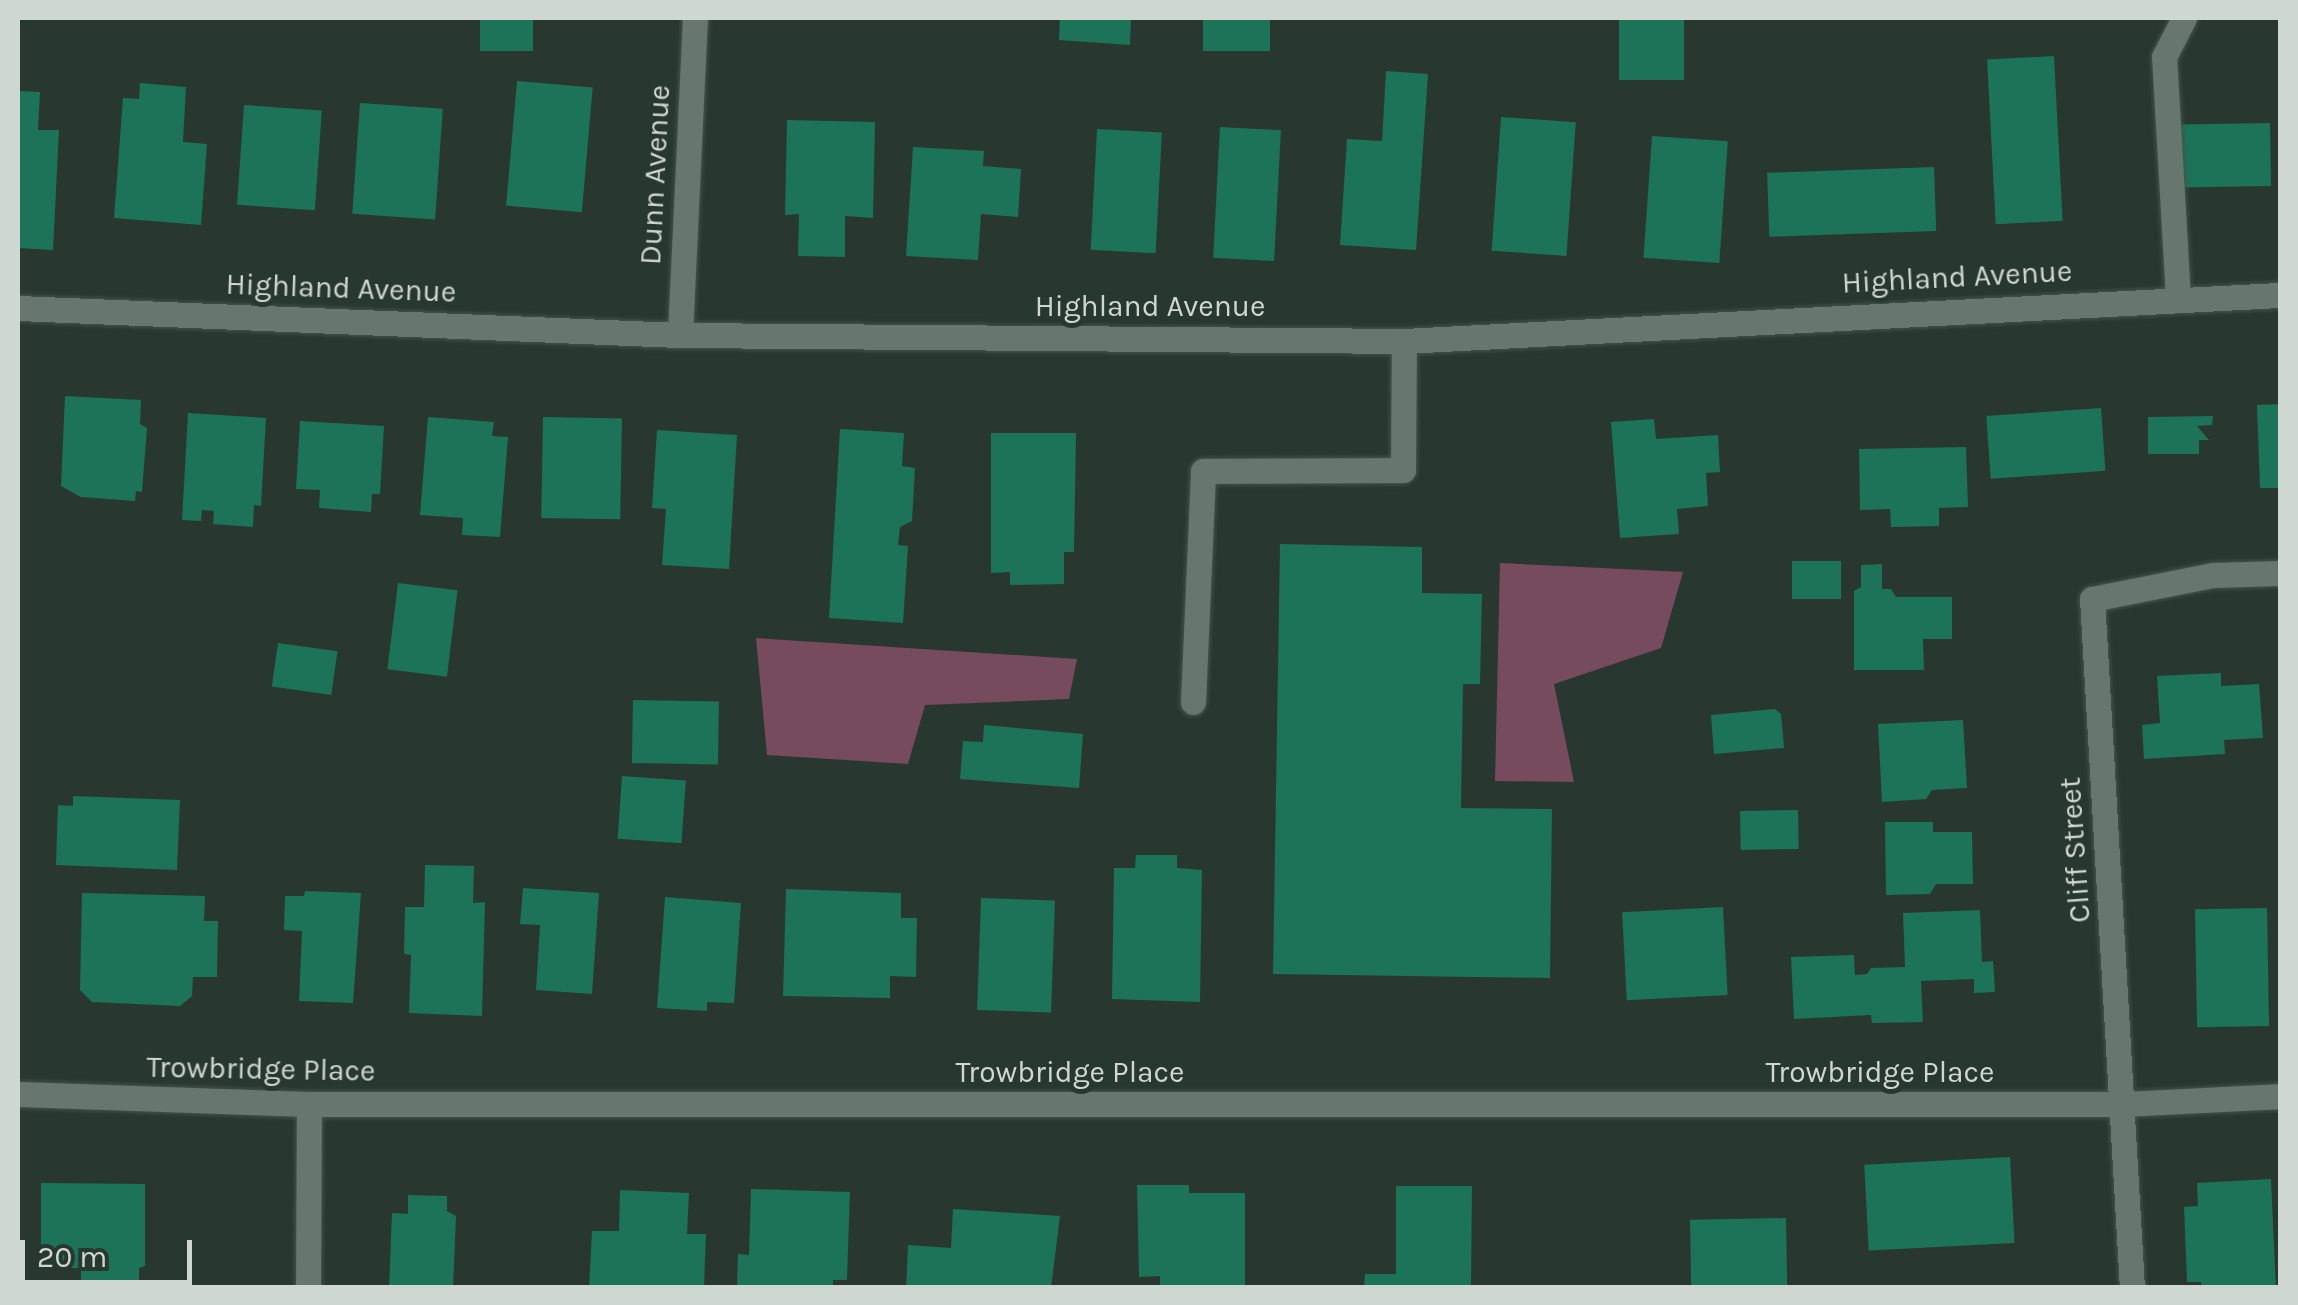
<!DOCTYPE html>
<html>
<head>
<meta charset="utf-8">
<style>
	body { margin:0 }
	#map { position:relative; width:2298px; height:1305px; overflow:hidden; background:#293731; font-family:Karla,sans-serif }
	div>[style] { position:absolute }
	.green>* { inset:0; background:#774b5e }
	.building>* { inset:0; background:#1d7357; transform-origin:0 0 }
	.roads { filter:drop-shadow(0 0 2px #46524d) drop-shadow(0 0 2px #46524d) }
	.minor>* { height:25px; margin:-12.5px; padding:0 12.5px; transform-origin:12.5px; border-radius:12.5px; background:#677770 }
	span { translate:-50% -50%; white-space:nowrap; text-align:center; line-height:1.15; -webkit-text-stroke:10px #293731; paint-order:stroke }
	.street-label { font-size:30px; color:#cfd7d3 }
	.frame { position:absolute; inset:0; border:20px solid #cfd7d3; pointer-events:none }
	.scale { position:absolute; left:20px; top:1240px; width:172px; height:45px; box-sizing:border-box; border:5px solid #cfd7d3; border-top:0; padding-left:12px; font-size:30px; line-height:35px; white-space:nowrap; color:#cfd7d3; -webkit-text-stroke:8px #293731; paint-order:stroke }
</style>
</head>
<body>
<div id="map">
	<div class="green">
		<div style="clip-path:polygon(1500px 563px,1683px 572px,1661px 648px,1554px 684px,1574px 782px,1495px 781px)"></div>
		<div style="clip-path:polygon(756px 638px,1077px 659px,1069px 699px,925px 705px,908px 764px,767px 755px)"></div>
	</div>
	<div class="building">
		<div style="left:480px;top:18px;width:53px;height:33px"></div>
		<div style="clip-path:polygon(1060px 18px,1131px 18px,1130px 45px,1059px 40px)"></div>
		<div style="left:1203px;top:18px;width:67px;height:33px"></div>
		<div style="left:1619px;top:18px;width:65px;height:62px"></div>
		<div style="left:2054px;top:56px;width:165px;height:67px;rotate:87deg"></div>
		<div style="clip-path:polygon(1386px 71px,1428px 74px,1416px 250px,1340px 245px,1347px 139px,1382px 141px)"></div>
		<div style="left:517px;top:81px;width:76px;height:125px;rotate:5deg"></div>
		<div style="clip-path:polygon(140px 83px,186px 87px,183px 142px,207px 144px,201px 225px,114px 218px,123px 98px,139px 99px)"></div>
		<div style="clip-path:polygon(18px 91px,40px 92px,38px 130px,59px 130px,53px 250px,18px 248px)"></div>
		<div style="left:360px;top:103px;width:83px;height:111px;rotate:4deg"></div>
		<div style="left:244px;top:105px;width:78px;height:100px;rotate:4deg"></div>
		<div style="left:1501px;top:117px;width:75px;height:134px;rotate:4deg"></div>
		<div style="clip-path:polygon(787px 120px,875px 122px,873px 218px,845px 216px,845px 257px,798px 256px,799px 214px,785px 215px)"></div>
		<div style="left:2270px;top:123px;width:63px;height:91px;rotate:89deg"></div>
		<div style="left:1220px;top:127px;width:61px;height:131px;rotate:3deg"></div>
		<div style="left:1097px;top:129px;width:65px;height:121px;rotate:3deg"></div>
		<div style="left:1652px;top:136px;width:76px;height:122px;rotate:4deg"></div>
		<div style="clip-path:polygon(913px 147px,984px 151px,983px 166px,1021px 169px,1018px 217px,981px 214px,978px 260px,906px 256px)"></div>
		<div style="left:1934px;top:167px;width:64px;height:167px;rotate:88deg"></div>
		<div style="clip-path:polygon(65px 396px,141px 400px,140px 424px,147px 428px,142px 492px,136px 491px,135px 501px,81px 497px,61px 486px)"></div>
		<div style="clip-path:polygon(2280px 404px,2280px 488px,2260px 488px,2257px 405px)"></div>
		<div style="left:2101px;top:408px;width:63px;height:115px;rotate:86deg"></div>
		<div style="clip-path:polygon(188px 413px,266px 418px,261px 506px,254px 505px,253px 527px,213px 524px,214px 511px,202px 510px,201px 521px,182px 520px)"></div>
		<div style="clip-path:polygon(2213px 416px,2212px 425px,2197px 426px,2209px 440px,2199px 440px,2199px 454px,2148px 454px,2148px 417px)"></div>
		<div style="clip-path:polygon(428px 417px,494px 422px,492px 436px,508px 437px,500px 537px,462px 535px,463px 518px,420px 515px)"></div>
		<div style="left:543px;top:417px;width:79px;height:101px;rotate:1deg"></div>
		<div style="clip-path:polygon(1654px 419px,1656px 439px,1718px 435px,1720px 472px,1706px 473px,1708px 506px,1677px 509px,1679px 534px,1620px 538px,1611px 422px)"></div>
		<div style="clip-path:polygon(300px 421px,384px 426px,380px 494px,372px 494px,371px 512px,319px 508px,320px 490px,296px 489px)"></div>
		<div style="clip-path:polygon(840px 429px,904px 433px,902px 466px,915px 468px,912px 521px,900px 527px,898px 545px,908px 546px,903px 623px,829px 618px)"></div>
		<div style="clip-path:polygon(657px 430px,737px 435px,729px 569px,662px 565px,666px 509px,652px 508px)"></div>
		<div style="clip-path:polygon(991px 433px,1076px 433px,1074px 552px,1064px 552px,1064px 584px,1010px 585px,1010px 572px,991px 573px)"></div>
		<div style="clip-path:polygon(1966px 447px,1968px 507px,1939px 508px,1939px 526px,1891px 527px,1890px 509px,1860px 510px,1859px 449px)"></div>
		<div style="clip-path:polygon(1280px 544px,1422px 547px,1422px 593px,1482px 594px,1480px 684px,1463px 684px,1461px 808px,1552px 809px,1550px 978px,1273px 974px)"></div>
		<div style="left:1792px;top:561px;width:49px;height:38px"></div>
		<div style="clip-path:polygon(1882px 564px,1882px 589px,1891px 589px,1896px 597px,1952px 597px,1952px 639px,1923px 639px,1924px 670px,1854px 670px,1854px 591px,1861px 587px,1861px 565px)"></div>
		<div style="left:398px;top:583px;width:60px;height:87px;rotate:7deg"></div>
		<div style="left:278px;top:643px;width:60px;height:44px;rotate:8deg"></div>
		<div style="clip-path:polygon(2221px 673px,2221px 686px,2259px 684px,2263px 738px,2224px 740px,2225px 754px,2144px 759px,2142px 725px,2160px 723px,2157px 676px)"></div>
		<div style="left:633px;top:700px;width:86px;height:63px;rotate:1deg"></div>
		<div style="clip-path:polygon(1775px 709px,1781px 714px,1784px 748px,1714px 754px,1711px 715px)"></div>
		<div style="clip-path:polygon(1963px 720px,1967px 788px,1932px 790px,1926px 799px,1882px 802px,1878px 724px)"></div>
		<div style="clip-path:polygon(984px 725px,1083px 734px,1079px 788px,960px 779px,963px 741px,983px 742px)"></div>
		<div style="left:622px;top:776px;width:64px;height:63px;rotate:4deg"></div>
		<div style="clip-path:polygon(73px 796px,180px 800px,177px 870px,56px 865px,58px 805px,73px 806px)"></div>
		<div style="left:1798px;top:810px;width:39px;height:58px;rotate:89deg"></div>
		<div style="clip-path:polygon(1885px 822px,1933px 822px,1933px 832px,1972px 832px,1973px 884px,1936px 884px,1930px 894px,1886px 895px)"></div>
		<div style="clip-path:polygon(1136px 855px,1177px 855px,1177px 868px,1202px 870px,1200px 1002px,1112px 999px,1114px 868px,1135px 868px)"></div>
		<div style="clip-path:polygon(425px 865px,474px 866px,473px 903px,485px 902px,482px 1016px,409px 1013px,411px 955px,404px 954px,405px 907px,424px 907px)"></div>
		<div style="clip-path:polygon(523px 888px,599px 893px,592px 994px,536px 990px,540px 925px,520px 924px)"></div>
		<div style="clip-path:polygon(786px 889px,901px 893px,901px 918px,917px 918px,916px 977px,890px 976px,890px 998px,783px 996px)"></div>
		<div style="clip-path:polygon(305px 891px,361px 893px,353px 1003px,299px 1001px,302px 931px,284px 930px,285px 896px,304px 896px)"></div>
		<div style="clip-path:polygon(82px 893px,205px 896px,204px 921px,218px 921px,217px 977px,193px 977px,192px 996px,180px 1006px,92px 1002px,80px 990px)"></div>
		<div style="clip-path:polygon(665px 897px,741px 903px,734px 1003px,707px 1002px,707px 1011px,657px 1008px)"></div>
		<div style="left:981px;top:898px;width:74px;height:112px;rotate:2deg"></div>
		<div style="left:1723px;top:907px;width:88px;height:101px;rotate:87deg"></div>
		<div style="left:2267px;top:908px;width:118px;height:72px;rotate:89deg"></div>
		<div style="clip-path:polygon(1980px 910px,1982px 962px,1993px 961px,1995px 992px,1974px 993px,1974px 979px,1921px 981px,1923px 1022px,1872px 1023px,1871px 1015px,1794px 1019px,1791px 957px,1854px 955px,1855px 975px,1867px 974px,1871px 968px,1905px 967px,1903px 913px)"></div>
		<div style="left:2010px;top:1157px;width:86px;height:146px;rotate:87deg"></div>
		<div style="clip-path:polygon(2271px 1179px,2276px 1288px,2201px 1288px,2201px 1282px,2187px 1282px,2184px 1207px,2198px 1206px,2197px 1183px)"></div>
		<div style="clip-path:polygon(41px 1183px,145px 1184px,145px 1266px,139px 1268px,139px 1288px,81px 1288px,81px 1268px,41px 1268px)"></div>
		<div style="clip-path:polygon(1137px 1185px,1189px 1185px,1189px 1193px,1245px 1193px,1245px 1288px,1160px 1288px,1160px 1276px,1139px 1277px)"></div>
		<div style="clip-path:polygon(1396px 1186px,1472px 1186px,1471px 1288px,1364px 1288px,1365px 1274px,1396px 1274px)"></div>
		<div style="clip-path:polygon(751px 1189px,850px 1192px,847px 1280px,833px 1280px,833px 1288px,737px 1288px,738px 1254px,749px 1255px)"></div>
		<div style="clip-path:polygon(620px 1190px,689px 1193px,687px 1234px,706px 1234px,704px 1288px,589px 1288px,592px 1231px,619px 1231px)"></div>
		<div style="clip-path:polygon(408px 1195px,447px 1196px,447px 1211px,456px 1216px,453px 1288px,389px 1288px,392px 1213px,408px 1214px)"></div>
		<div style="clip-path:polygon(953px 1209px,1060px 1216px,1051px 1288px,906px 1288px,908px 1245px,951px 1248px)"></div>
		<div style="left:1786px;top:1218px;width:70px;height:96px;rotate:89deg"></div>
	</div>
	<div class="roads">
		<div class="minor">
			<div style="left:2178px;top:298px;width:241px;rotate:-93.3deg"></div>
			<div style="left:2164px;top:57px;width:44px;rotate:-62.9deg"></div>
			<div style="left:18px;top:308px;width:663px;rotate:2.34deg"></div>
			<div style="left:680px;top:335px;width:724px;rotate:0.47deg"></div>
			<div style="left:1404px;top:341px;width:877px;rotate:-3.01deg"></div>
			<div style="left:680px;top:335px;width:317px;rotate:-87.3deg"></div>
			<div style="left:1193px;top:702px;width:231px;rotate:-87.5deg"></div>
			<div style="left:1203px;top:471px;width:200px;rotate:-0.3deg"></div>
			<div style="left:1403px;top:470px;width:129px;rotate:-89.6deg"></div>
			<div style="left:18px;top:1094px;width:291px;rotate:2deg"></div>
			<div style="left:309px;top:1104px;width:1815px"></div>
			<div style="left:2124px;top:1104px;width:156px;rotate:-2.9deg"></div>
			<div style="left:308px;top:1288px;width:184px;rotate:-89.7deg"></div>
			<div style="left:2132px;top:1288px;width:690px;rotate:-93.32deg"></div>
			<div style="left:2092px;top:599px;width:123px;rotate:-11.2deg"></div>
			<div style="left:2213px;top:575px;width:67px;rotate:-1.7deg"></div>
		</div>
	</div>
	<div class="street-label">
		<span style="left:655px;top:175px;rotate:-87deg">Dunn Avenue</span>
		<span style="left:1957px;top:277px;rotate:-3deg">Highland Avenue</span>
		<span style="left:341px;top:288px;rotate:2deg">Highland Avenue</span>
		<span style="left:1150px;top:306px">Highland Avenue</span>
		<span style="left:2075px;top:850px;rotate:-94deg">Cliff Street</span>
		<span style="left:261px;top:1069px;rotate:1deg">Trowbridge Place</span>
		<span style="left:1070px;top:1072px">Trowbridge Place</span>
		<span style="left:1880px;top:1072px">Trowbridge Place</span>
	</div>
	<div class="frame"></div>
	<div class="scale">20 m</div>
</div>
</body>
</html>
